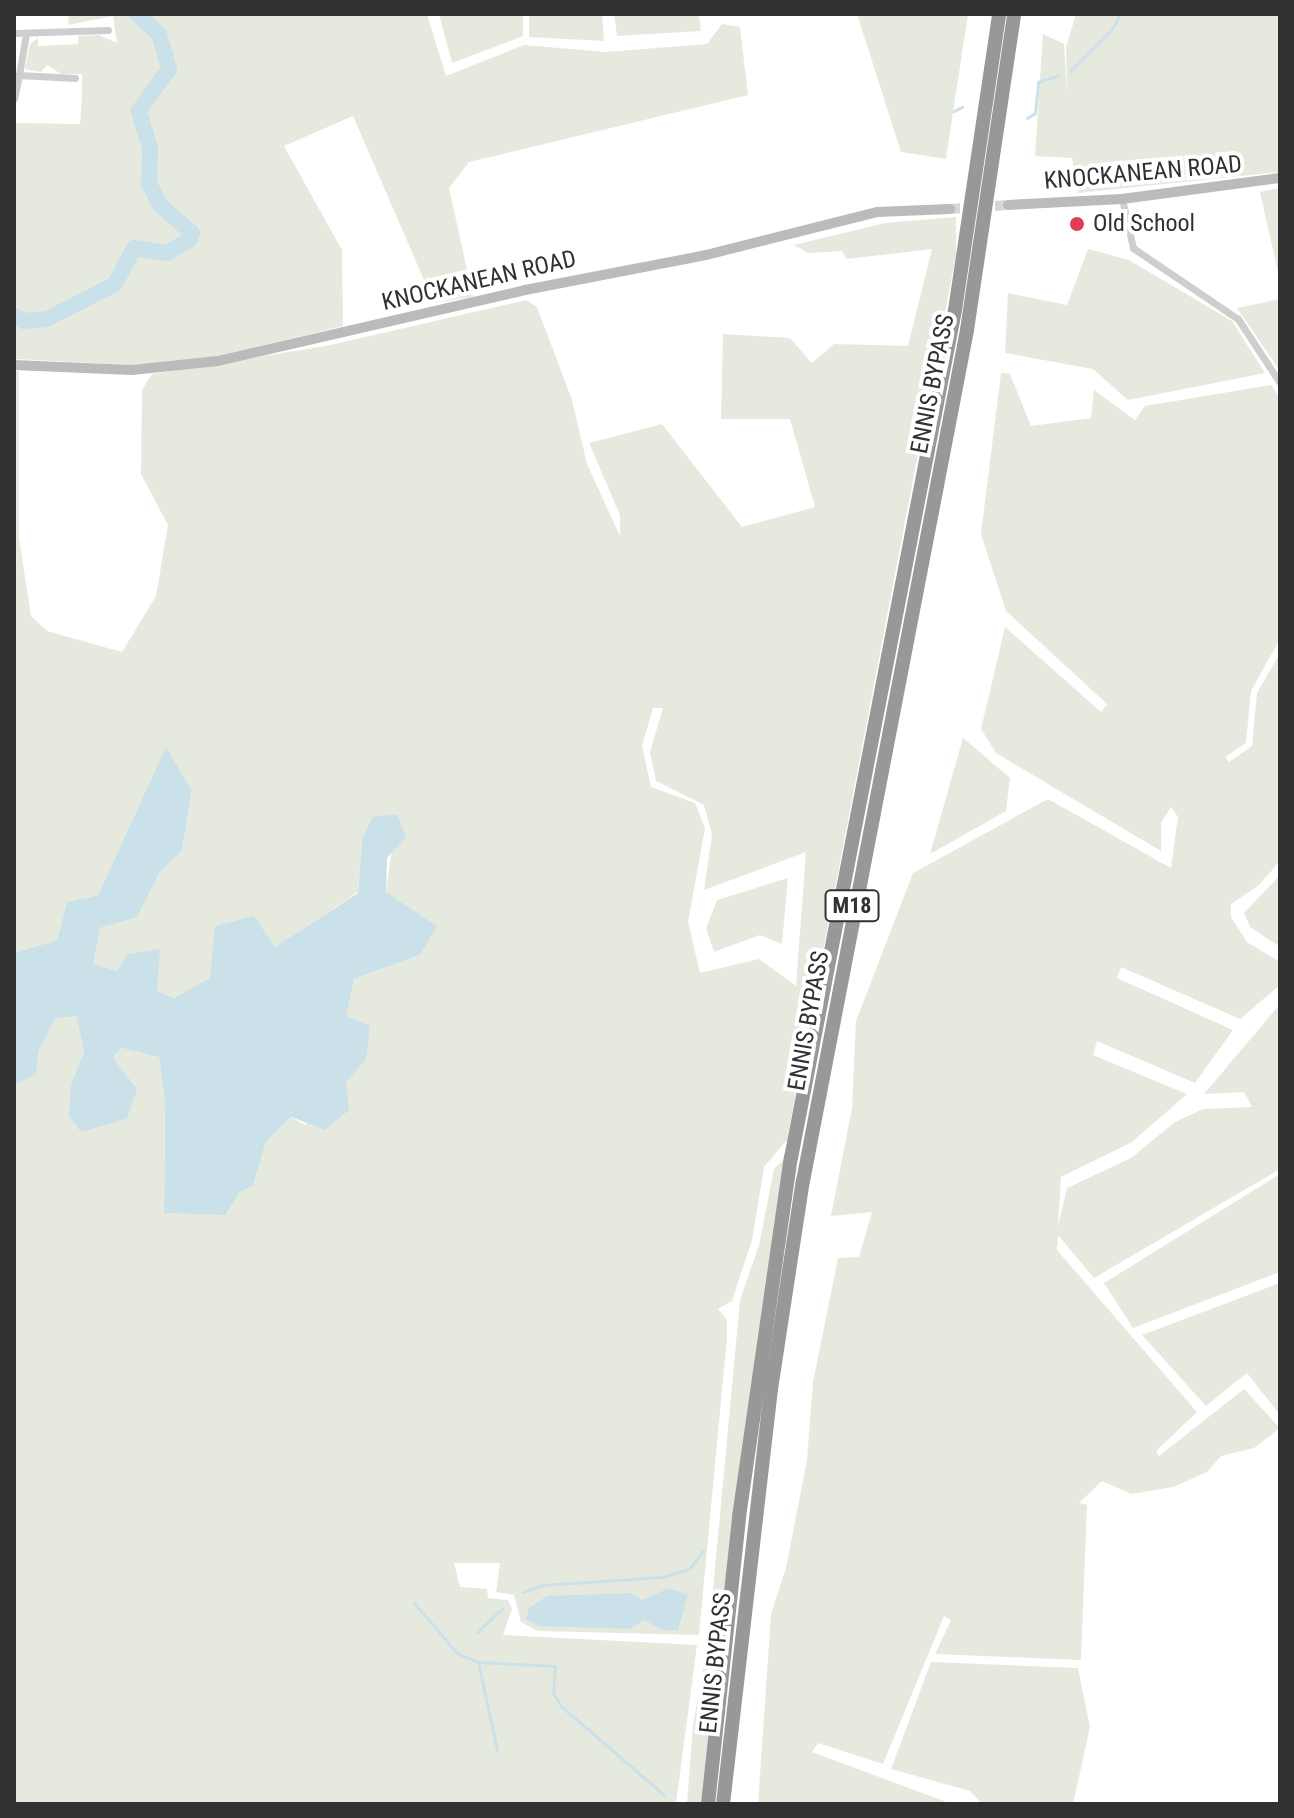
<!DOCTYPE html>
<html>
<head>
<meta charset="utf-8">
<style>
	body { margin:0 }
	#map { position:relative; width:1294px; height:1818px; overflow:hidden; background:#fff; font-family:"Roboto Condensed",sans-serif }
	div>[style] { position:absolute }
	.green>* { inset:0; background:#e6eade }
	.water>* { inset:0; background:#cbe1ea }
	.stream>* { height:3px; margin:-1.5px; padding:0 1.5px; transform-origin:1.5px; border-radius:1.5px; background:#cbe1ea }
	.river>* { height:16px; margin:-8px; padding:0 8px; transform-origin:8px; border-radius:8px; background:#cbe1ea }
	.secondary-tunnel>* { height:10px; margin-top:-5px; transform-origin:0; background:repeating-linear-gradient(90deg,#d6d6d6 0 10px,transparent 0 15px) }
	.street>* { height:7px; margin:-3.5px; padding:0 3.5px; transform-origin:3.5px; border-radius:3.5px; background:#cecece }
	.secondary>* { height:10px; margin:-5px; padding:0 5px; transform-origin:5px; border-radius:5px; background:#bbb }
	.highway>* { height:14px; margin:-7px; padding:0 7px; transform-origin:7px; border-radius:7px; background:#989898 }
	.dots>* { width:22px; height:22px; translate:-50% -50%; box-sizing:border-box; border:4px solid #fff; border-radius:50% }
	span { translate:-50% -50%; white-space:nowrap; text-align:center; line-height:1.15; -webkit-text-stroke:8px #fff; paint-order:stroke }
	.shield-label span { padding:2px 6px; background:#fff; border:2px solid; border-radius:6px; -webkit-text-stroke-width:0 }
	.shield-label { font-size:22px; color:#313131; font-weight:700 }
	.street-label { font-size:24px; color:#313131 }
	.poi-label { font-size:24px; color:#313131 }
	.left { translate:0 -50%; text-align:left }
	.frame { position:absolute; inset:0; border:16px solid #313131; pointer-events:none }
</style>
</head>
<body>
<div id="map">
	<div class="green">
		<div style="clip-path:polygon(69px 14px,427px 14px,446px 76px,524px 45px,606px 52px,707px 44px,722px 24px,740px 27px,748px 95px,469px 162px,449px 188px,473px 297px,434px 303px,353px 116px,284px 146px,342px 250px,343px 326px,215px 357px,132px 365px,14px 359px,14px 123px,80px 124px,82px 96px,82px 74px,61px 74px,47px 65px,41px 72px,25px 69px,30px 44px,38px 38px,38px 46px,78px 44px,78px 36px,99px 35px,117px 43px,113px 16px,68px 25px)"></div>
		<div style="clip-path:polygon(439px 14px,523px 14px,523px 36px,452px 63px)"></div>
		<div style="clip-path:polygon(529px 14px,602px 14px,604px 41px,529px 37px)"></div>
		<div style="clip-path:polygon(614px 14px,699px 14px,701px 31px,617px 36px)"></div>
		<div style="clip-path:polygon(857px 14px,968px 14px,946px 159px,901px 152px)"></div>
		<div style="clip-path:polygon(1076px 14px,1280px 14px,1280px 172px,1078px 193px,1072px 158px,1035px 156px,1043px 34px,1064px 44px,1067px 96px,1066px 47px)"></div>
		<div style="clip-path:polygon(1280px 188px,1280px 281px,1260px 192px)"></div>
		<div style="clip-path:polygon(evenodd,956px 217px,956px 255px,787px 1140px,764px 1167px,752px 1240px,732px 1301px,718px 1309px,727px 1320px,727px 1337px,699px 1635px,538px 1631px,521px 1622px,514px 1595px,496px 1592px,500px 1563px,454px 1563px,460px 1587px,487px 1589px,488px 1598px,508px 1600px,512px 1609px,503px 1635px,697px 1645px,676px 1804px,14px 1804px,14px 1085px,36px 1073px,39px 1050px,55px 1019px,76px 1016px,84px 1052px,71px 1084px,109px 1123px,127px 1119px,113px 1058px,121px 1048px,159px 1057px,165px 1104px,164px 1213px,240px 1192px,253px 1186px,266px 1142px,291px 1117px,305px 1125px,366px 1060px,345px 1016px,354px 979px,420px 955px,386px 892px,397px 814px,372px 818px,362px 839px,358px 892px,275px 948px,174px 998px,92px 964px,100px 928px,137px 916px,160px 872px,182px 851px,192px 791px,166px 748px,98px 895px,67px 902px,57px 940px,14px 953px,14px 370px,19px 371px,19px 538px,31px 616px,47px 631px,122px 652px,156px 596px,168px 525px,141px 474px,142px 390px,152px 374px,326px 346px,526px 300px,537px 307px,572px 400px,587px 464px,620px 536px,620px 515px,589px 443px,662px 424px,742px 527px,815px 507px,790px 419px,721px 419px,723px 334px,790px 338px,812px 363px,834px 344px,908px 346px,932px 249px,847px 259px,842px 251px,808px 253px,794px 245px,885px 223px,956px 217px,653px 708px,663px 708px,650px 752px,656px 781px,704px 805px,712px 835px,704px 890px,806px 852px,796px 986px,759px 959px,700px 973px,688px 922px,705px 828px,695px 803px,651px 787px,642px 746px,653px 708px)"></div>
		<div style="clip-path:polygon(1088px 249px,1129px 260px,1232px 321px,1265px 373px,1128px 400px,1093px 369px,1005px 353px,1008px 293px,1067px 305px)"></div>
		<div style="clip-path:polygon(1280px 299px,1280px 371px,1237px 308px)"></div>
		<div style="clip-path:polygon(1001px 373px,1010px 374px,1031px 426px,1091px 418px,1094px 390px,1135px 420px,1145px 406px,1271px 385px,1280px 398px,1280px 639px,1251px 691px,1246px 743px,1225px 757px,1229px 762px,1252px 746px,1257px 693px,1280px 653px,1280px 861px,1259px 885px,1231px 904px,1231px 917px,1247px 942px,1280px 962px,1280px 985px,1240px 1019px,1121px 967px,1117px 978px,1233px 1030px,1195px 1083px,1097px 1041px,1093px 1055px,1187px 1094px,1132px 1142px,1061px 1177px,1058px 1226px,1067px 1188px,1131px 1158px,1175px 1122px,1203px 1109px,1252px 1107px,1244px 1092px,1204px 1094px,1280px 1004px,1280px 1169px,1094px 1278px,1058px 1235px,1057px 1250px,1197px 1412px,1156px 1451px,1159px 1456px,1244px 1389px,1280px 1428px,1254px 1448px,1221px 1456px,1207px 1472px,1173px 1487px,1131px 1494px,1102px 1481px,1079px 1503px,1087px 1505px,1081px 1660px,935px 1654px,951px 1620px,944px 1616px,883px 1764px,818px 1743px,812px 1752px,952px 1804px,758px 1804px,771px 1614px,786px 1568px,807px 1460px,813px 1382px,838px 1258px,859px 1257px,872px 1212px,831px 1216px,852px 1108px,856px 1021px,913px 873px,1048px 799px,1171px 868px,1178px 817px,1171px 807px,1161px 823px,1161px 851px,996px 753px,981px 729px,1005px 627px,1101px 712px,1107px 704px,1006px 611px,981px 534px)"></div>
		<div style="clip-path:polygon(963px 738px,1010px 778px,1006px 811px,930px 854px)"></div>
		<div style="clip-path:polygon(1280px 875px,1280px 947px,1250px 927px,1244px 913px)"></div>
		<div style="clip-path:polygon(788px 878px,782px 944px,760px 935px,714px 952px,706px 928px,717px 900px)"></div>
		<div style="clip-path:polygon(785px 1158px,708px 1804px,687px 1804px,693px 1725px,708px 1643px,740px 1300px,759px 1245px,774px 1169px)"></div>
		<div style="clip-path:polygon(1280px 1174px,1280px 1272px,1133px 1328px,1104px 1283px)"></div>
		<div style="clip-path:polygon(1280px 1283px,1280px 1415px,1247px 1373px,1206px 1406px,1142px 1335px)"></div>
		<div style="clip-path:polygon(931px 1662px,1078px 1668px,1090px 1727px,1073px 1804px,982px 1804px,970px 1791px,891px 1769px)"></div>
	</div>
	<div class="water">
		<div style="clip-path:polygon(166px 747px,192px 791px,182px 851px,160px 872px,137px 917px,100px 928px,93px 964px,117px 971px,128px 954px,160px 949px,157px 991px,174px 998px,210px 978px,215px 926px,254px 916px,275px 947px,358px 893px,362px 839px,372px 817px,397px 814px,406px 838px,387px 858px,386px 892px,437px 926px,420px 955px,354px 979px,346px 1016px,370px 1026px,366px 1060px,346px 1082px,349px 1110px,325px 1130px,291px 1117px,266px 1142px,253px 1186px,240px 1192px,225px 1215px,164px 1213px,165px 1104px,159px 1057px,121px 1048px,113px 1058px,137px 1089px,127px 1119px,81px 1132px,69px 1116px,71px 1084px,84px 1052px,76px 1016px,55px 1019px,39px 1050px,36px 1074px,14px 1085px,14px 953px,57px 940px,67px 902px,98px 895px)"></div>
		<div style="clip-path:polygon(669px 1588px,688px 1595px,678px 1630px,663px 1630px,644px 1620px,630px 1629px,538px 1626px,526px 1619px,529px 1608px,547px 1596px,631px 1593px,642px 1600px)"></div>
	</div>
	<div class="stream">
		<div style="left:1070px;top:71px;width:59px;rotate:-45deg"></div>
		<div style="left:1112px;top:29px;width:17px;rotate:-62deg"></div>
		<div style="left:954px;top:111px;width:9px;rotate:-27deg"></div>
		<div style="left:1027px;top:118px;width:9px;rotate:-32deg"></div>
		<div style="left:1035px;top:113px;width:31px;rotate:-84deg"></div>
		<div style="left:1038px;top:82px;width:22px;rotate:-18deg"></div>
		<div style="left:523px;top:1592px;width:20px;rotate:-20deg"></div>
		<div style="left:542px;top:1585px;width:120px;rotate:-3.8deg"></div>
		<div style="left:662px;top:1577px;width:28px;rotate:-17deg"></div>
		<div style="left:689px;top:1569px;width:23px;rotate:-52deg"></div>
		<div style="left:414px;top:1603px;width:66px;rotate:49.3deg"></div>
		<div style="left:457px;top:1653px;width:23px;rotate:23deg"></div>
		<div style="left:478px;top:1662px;width:77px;rotate:3deg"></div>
		<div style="left:555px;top:1666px;width:27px;rotate:94deg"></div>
		<div style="left:553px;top:1693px;width:15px;rotate:58deg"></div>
		<div style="left:561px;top:1706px;width:136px;rotate:40.8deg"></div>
		<div style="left:477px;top:1632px;width:35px;rotate:-43deg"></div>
		<div style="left:478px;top:1662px;width:90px;rotate:77.8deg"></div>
	</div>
	<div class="river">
		<div style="left:14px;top:315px;width:12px;rotate:31deg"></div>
		<div style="left:24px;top:321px;width:23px;rotate:-5deg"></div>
		<div style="left:47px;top:319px;width:76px;rotate:-27.2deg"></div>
		<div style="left:115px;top:284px;width:41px;rotate:-62.2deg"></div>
		<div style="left:134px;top:248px;width:33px;rotate:9deg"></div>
		<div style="left:167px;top:253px;width:27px;rotate:-31deg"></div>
		<div style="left:190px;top:239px;width:6px;rotate:-72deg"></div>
		<div style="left:192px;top:233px;width:43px;rotate:-138.8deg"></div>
		<div style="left:160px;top:205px;width:25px;rotate:-117deg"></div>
		<div style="left:149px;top:183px;width:35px;rotate:-88deg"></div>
		<div style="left:150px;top:148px;width:39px;rotate:-107deg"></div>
		<div style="left:139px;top:111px;width:52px;rotate:-54.5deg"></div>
		<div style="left:169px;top:69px;width:36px;rotate:-106deg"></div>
		<div style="left:159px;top:34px;width:30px;rotate:-138deg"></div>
	</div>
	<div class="secondary-tunnel">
		<div style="left:950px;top:209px;width:58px;rotate:-3.9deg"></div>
	</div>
	<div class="street">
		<div style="left:14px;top:33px;width:94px;rotate:-1.8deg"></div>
		<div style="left:26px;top:34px;width:42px;rotate:99.7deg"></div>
		<div style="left:19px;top:75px;width:56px;rotate:3.1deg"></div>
		<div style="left:14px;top:99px;width:25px;rotate:-78deg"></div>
		<div style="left:1122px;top:199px;width:50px;rotate:77.3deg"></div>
		<div style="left:1133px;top:248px;width:127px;rotate:34.1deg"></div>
		<div style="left:1238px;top:319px;width:77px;rotate:56.7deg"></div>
	</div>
	<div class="secondary">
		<div style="left:1008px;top:205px;width:114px;rotate:-3deg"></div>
		<div style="left:1122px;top:199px;width:159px;rotate:-7.6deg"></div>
		<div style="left:14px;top:365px;width:118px;rotate:2.4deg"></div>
		<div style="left:132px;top:370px;width:86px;rotate:-6deg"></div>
		<div style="left:218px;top:361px;width:315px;rotate:-13deg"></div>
		<div style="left:525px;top:290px;width:184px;rotate:-10.9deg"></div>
		<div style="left:706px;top:255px;width:176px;rotate:-14.1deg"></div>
		<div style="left:877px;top:212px;width:73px;rotate:-2.4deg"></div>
	</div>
	<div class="highway">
		<div style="left:708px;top:1804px;width:289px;rotate:-83.8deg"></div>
		<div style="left:739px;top:1517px;width:363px;rotate:-81.8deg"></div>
		<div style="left:791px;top:1158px;width:864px;rotate:-79.05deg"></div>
		<div style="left:955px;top:310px;width:299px;rotate:-81.5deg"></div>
		<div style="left:723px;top:1804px;width:418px;rotate:-83.4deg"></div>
		<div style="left:771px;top:1389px;width:210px;rotate:-81.3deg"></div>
		<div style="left:803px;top:1181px;width:867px;rotate:-79.09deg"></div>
		<div style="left:967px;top:330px;width:319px;rotate:-81.5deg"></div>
	</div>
	<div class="dots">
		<div style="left:1077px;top:224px;background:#df3d57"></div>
	</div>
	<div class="shield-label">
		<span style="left:852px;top:906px">M18</span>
	</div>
	<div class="street-label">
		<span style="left:1143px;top:173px;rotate:-5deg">KNOCKANEAN ROAD</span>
		<span style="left:479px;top:281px;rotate:-13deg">KNOCKANEAN ROAD</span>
		<span style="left:933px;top:384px;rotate:-79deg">ENNIS BYPASS</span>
		<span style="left:809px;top:1021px;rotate:-80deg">ENNIS BYPASS</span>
		<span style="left:716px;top:1663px;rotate:-84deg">ENNIS BYPASS</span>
	</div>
	<div class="poi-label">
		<span class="left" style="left:1093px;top:224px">Old School</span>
	</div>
	<div class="frame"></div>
</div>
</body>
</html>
